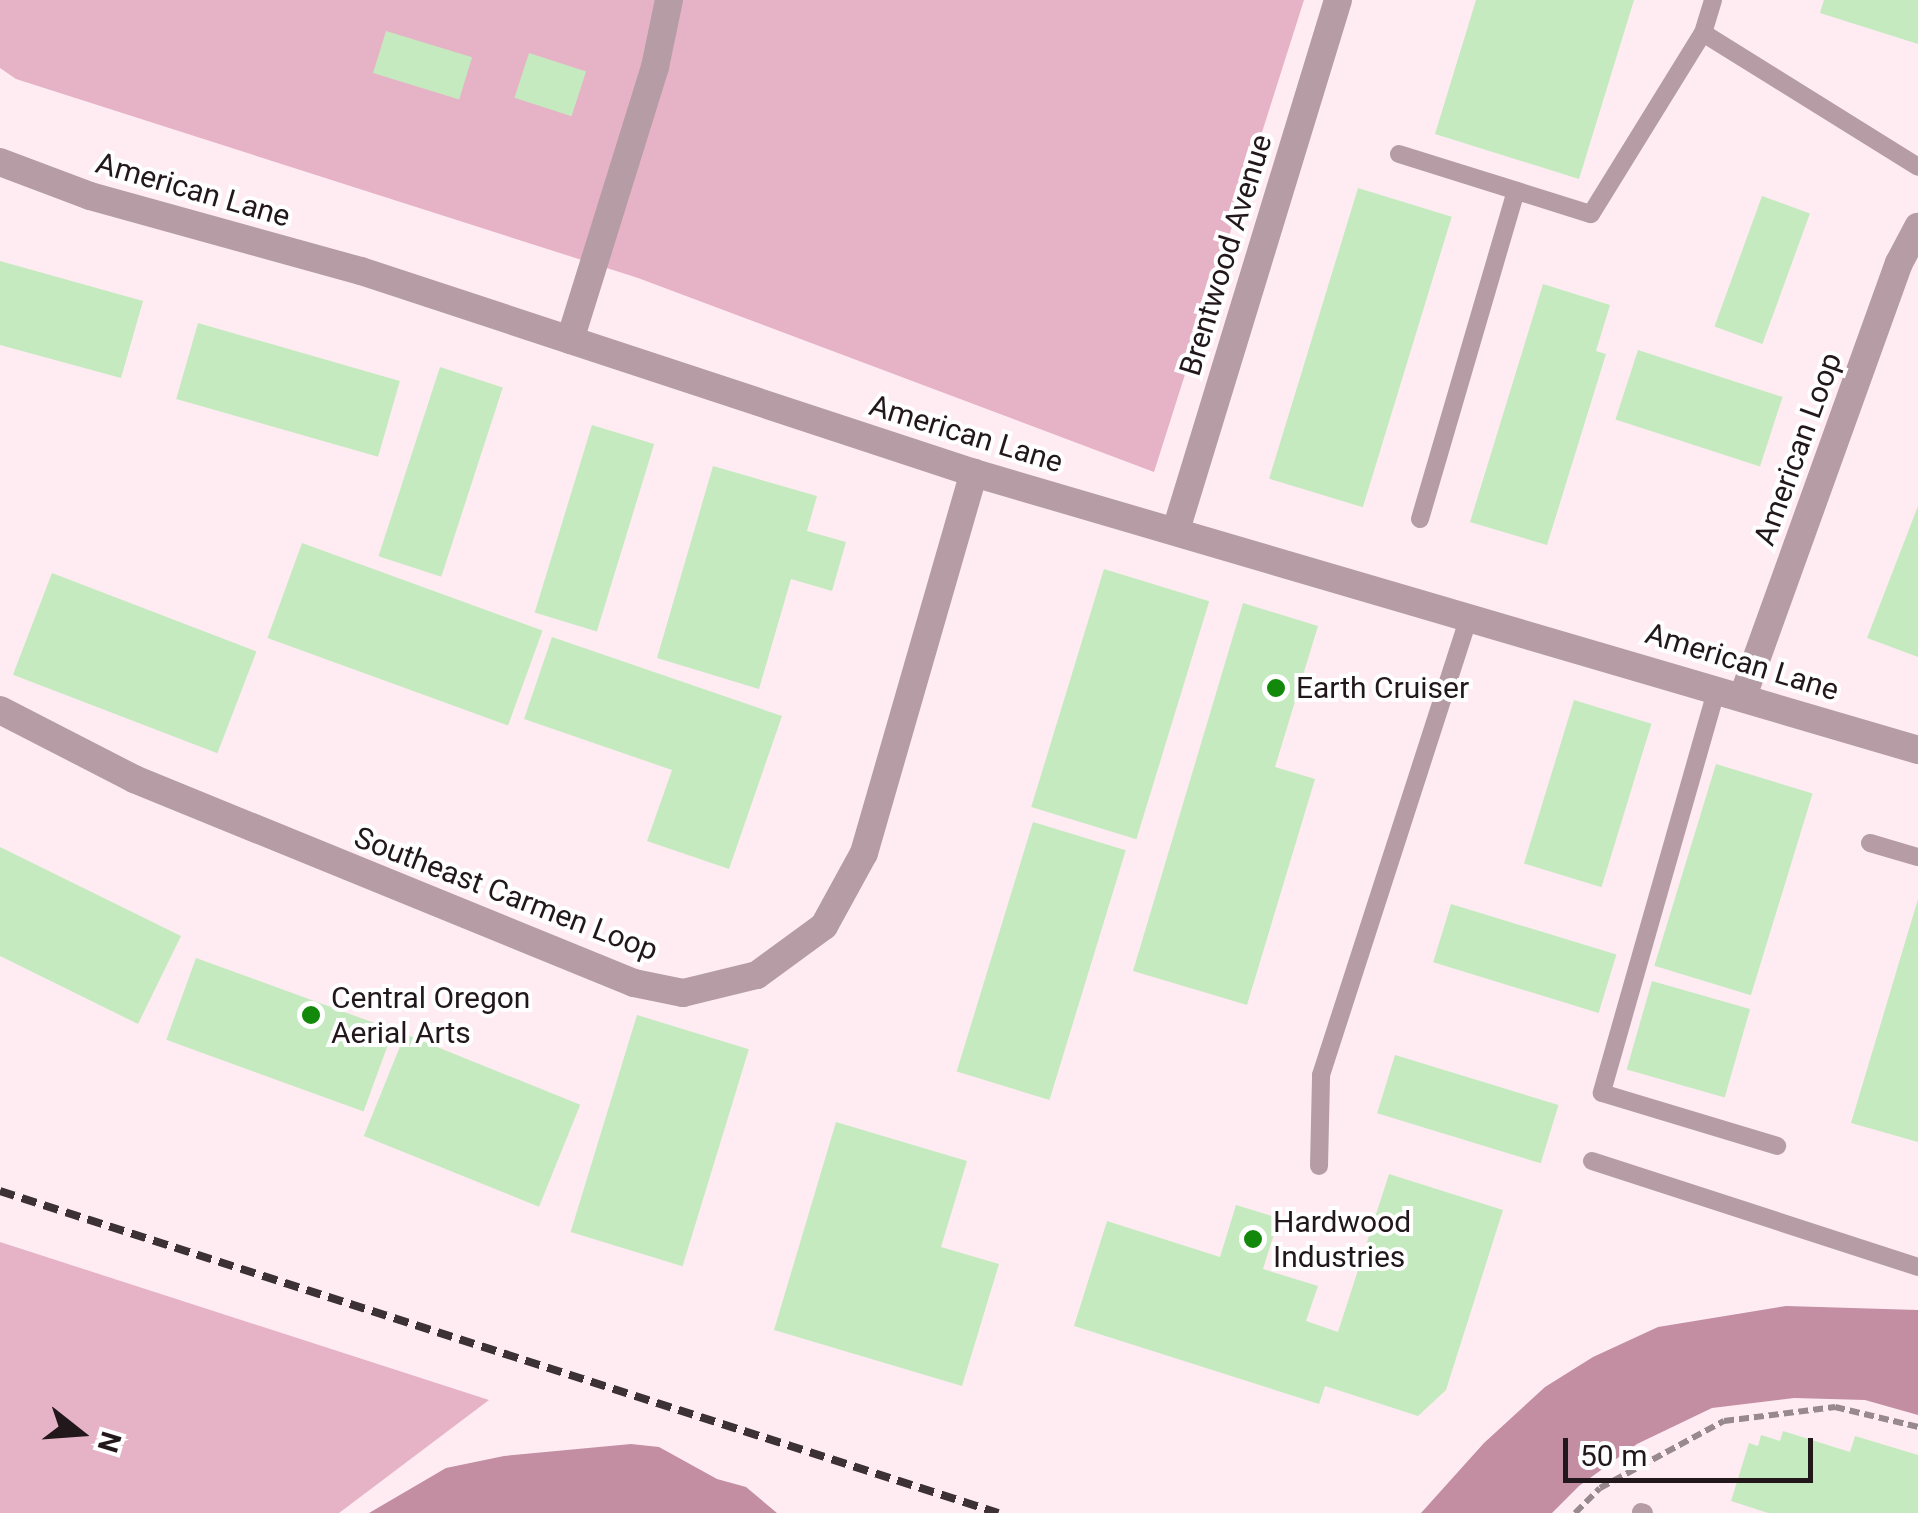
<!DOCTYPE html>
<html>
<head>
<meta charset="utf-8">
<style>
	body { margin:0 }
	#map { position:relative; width:1918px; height:1513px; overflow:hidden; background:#feecf2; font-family:Roboto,sans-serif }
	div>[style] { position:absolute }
	.green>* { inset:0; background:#e6b3c6 }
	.water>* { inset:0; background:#c38ea2 }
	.building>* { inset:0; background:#c5eac0; transform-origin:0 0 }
	.path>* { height:6px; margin-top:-3px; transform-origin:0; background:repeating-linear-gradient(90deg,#97898e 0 10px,transparent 0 15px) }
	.service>* { height:18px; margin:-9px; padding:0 9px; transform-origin:9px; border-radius:9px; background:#b59ca5 }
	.minor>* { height:28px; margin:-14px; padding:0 14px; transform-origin:14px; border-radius:14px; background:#b59ca5 }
	.tertiary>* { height:28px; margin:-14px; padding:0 14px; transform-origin:14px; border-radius:14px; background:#b59ca5 }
	.rail>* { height:8px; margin-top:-4px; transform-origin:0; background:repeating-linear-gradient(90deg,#3c3134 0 15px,transparent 0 23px) }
	.dots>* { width:28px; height:28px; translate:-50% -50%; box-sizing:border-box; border:5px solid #fff; border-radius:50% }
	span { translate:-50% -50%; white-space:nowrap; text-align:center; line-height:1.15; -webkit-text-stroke:8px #fff; paint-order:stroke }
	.street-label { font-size:30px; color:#22181b }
	.poi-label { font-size:30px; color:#22181b }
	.left { translate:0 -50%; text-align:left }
	.north { position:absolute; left:30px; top:1383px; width:100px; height:100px; -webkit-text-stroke:8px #fff; paint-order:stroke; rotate:107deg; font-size:28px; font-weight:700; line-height:40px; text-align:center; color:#22181b }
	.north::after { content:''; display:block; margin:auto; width:35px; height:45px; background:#22181b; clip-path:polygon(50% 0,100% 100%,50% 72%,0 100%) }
	.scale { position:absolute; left:1563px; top:1438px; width:250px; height:45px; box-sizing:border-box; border:5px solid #22181b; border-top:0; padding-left:12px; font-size:30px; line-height:35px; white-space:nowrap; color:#22181b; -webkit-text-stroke:8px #fff; paint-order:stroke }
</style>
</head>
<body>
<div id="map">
	<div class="green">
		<div style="clip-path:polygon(0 0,1304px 0,1154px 472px,638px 278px,16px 79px,0 68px)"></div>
		<div style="clip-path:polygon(0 1242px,489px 1400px,339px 1513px,0 1513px)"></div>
	</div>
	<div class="water">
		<div style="clip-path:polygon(1786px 1306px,1918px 1310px,1918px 1415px,1865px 1400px,1794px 1398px,1712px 1408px,1637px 1444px,1579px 1486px,1552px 1513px,1421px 1513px,1484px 1443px,1545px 1387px,1593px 1357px,1658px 1327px)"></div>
		<div style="clip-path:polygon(631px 1444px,659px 1447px,717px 1479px,746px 1487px,777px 1513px,369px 1513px,446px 1468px,504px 1456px)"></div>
	</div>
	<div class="building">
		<div style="clip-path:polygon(1476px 0,1634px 0,1579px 179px,1435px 134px)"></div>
		<div style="clip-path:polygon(1824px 0,1918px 0,1918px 44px,1820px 13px)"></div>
		<div style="left:386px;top:31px;width:90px;height:44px;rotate:17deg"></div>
		<div style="left:529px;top:53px;width:60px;height:47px;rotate:18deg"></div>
		<div style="left:1358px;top:188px;width:98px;height:304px;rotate:17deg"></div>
		<div style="left:1762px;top:196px;width:51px;height:139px;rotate:20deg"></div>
		<div style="clip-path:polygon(0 261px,143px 301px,121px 378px,0 345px)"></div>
		<div style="clip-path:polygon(1543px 284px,1610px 305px,1596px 351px,1606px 354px,1547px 545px,1470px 522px)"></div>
		<div style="left:198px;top:323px;width:210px;height:79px;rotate:16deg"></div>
		<div style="left:1638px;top:350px;width:152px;height:73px;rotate:18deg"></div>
		<div style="left:440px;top:367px;width:66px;height:199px;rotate:18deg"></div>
		<div style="left:592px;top:425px;width:65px;height:196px;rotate:17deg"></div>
		<div style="clip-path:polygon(713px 466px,817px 496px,807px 531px,846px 542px,832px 591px,791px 579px,759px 689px,657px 658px)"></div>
		<div style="clip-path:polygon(1918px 506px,1918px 657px,1867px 638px)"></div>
		<div style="left:302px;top:543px;width:256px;height:101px;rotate:20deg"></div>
		<div style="left:1104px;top:569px;width:110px;height:249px;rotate:17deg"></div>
		<div style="left:52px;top:573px;width:219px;height:109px;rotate:21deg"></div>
		<div style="clip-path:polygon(1243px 603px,1318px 626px,1275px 767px,1315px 779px,1247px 1005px,1133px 971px)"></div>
		<div style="clip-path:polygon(552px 637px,782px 716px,729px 869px,647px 841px,672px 770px,524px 719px)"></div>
		<div style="left:1574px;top:700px;width:81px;height:171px;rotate:17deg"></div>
		<div style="left:1716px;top:764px;width:101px;height:211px;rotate:17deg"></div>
		<div style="left:1033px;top:822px;width:97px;height:261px;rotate:17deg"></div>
		<div style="clip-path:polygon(0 847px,181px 936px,138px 1024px,0 956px)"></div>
		<div style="clip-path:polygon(1918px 899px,1918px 1142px,1851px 1123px)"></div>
		<div style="left:1451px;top:904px;width:173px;height:61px;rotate:17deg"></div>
		<div style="left:196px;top:958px;width:210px;height:87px;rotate:20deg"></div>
		<div style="left:1652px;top:981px;width:102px;height:92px;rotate:16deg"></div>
		<div style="left:637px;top:1015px;width:117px;height:227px;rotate:17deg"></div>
		<div style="left:405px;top:1034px;width:189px;height:110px;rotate:22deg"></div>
		<div style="left:1395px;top:1055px;width:171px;height:61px;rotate:17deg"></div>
		<div style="clip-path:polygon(836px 1122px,967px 1161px,941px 1247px,999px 1264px,962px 1386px,774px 1330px)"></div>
		<div style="clip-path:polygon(1389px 1174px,1503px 1210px,1446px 1390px,1418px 1416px,1325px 1386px,1319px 1404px,1074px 1326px,1107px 1221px,1220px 1257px,1236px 1205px,1279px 1218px,1263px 1269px,1318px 1286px,1306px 1321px,1338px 1332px)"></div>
		<div style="clip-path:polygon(1783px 1431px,1850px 1452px,1855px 1436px,1918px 1455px,1918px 1513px,1768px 1513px,1731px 1501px,1749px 1443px,1758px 1446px,1761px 1435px,1780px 1441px)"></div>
	</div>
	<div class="path">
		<div style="left:1575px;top:1513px;width:35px;rotate:-45deg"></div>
		<div style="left:1600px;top:1488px;width:141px;rotate:-28.4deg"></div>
		<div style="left:1724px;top:1421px;width:112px;rotate:-7.2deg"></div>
		<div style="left:1835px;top:1407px;width:85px;rotate:13.5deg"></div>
	</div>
	<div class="service">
		<div style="left:1703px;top:33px;width:253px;rotate:31.9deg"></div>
		<div style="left:1399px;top:154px;width:201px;rotate:17.4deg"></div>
		<div style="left:1591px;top:214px;width:213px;rotate:-58.3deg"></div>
		<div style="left:1703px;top:33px;width:34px;rotate:-73deg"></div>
		<div style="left:1420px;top:519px;width:342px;rotate:-73.7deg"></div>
		<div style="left:1717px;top:688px;width:421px;rotate:105.9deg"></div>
		<div style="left:1602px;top:1093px;width:183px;rotate:16.8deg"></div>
		<div style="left:1870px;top:843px;width:50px;rotate:16.3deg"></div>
		<div style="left:1592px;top:1161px;width:343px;rotate:18deg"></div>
		<div style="left:1319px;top:1166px;width:91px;rotate:-88.7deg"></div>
		<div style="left:1321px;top:1075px;width:482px;rotate:-72.1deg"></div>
		<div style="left:1641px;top:1512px;width:3px;rotate:18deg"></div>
	</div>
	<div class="minor">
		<div style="left:570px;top:340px;width:286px;rotate:-72.7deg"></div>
		<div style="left:655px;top:67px;width:68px;rotate:-78.2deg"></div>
		<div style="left:1176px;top:530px;width:554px;rotate:-73deg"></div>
		<div style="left:1743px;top:696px;width:460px;rotate:-70.2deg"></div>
		<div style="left:1899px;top:263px;width:41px;rotate:-62.2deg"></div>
		<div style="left:0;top:710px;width:151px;rotate:27.2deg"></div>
		<div style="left:134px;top:779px;width:540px;rotate:22.2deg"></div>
		<div style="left:634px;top:983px;width:50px;rotate:11.5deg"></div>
		<div style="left:683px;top:993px;width:76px;rotate:-13.7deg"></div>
		<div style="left:757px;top:975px;width:83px;rotate:-36.2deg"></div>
		<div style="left:824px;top:926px;width:83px;rotate:-61.3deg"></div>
		<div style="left:864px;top:853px;width:396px;rotate:-73.9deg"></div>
	</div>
	<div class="tertiary">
		<div style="left:0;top:162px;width:96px;rotate:20.7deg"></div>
		<div style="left:90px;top:196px;width:281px;rotate:15.5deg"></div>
		<div style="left:361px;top:271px;width:645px;rotate:18.24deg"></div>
		<div style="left:974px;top:473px;width:984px;rotate:16.35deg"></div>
	</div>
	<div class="rail">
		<div style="left:0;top:1191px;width:1049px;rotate:17.88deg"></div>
	</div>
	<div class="dots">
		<div style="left:1276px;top:688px;background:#12890b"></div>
		<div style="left:311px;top:1015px;background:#12890b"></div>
		<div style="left:1253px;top:1239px;background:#12890b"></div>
	</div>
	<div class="street-label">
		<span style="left:193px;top:190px;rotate:16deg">American Lane</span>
		<span style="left:1226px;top:255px;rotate:-73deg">Brentwood Avenue</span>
		<span style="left:966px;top:434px;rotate:17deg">American Lane</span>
		<span style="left:1798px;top:449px;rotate:-70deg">American Loop</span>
		<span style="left:1742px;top:662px;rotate:17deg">American Lane</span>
		<span style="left:506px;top:894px;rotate:21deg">Southeast Carmen Loop</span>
	</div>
	<div class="poi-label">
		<span class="left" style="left:1296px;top:688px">Earth Cruiser</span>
		<span class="left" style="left:331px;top:1015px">Central Oregon<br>Aerial Arts</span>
		<span class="left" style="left:1273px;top:1239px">Hardwood<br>Industries</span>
	</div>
	<div class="north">N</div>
	<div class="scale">50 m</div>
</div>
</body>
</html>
